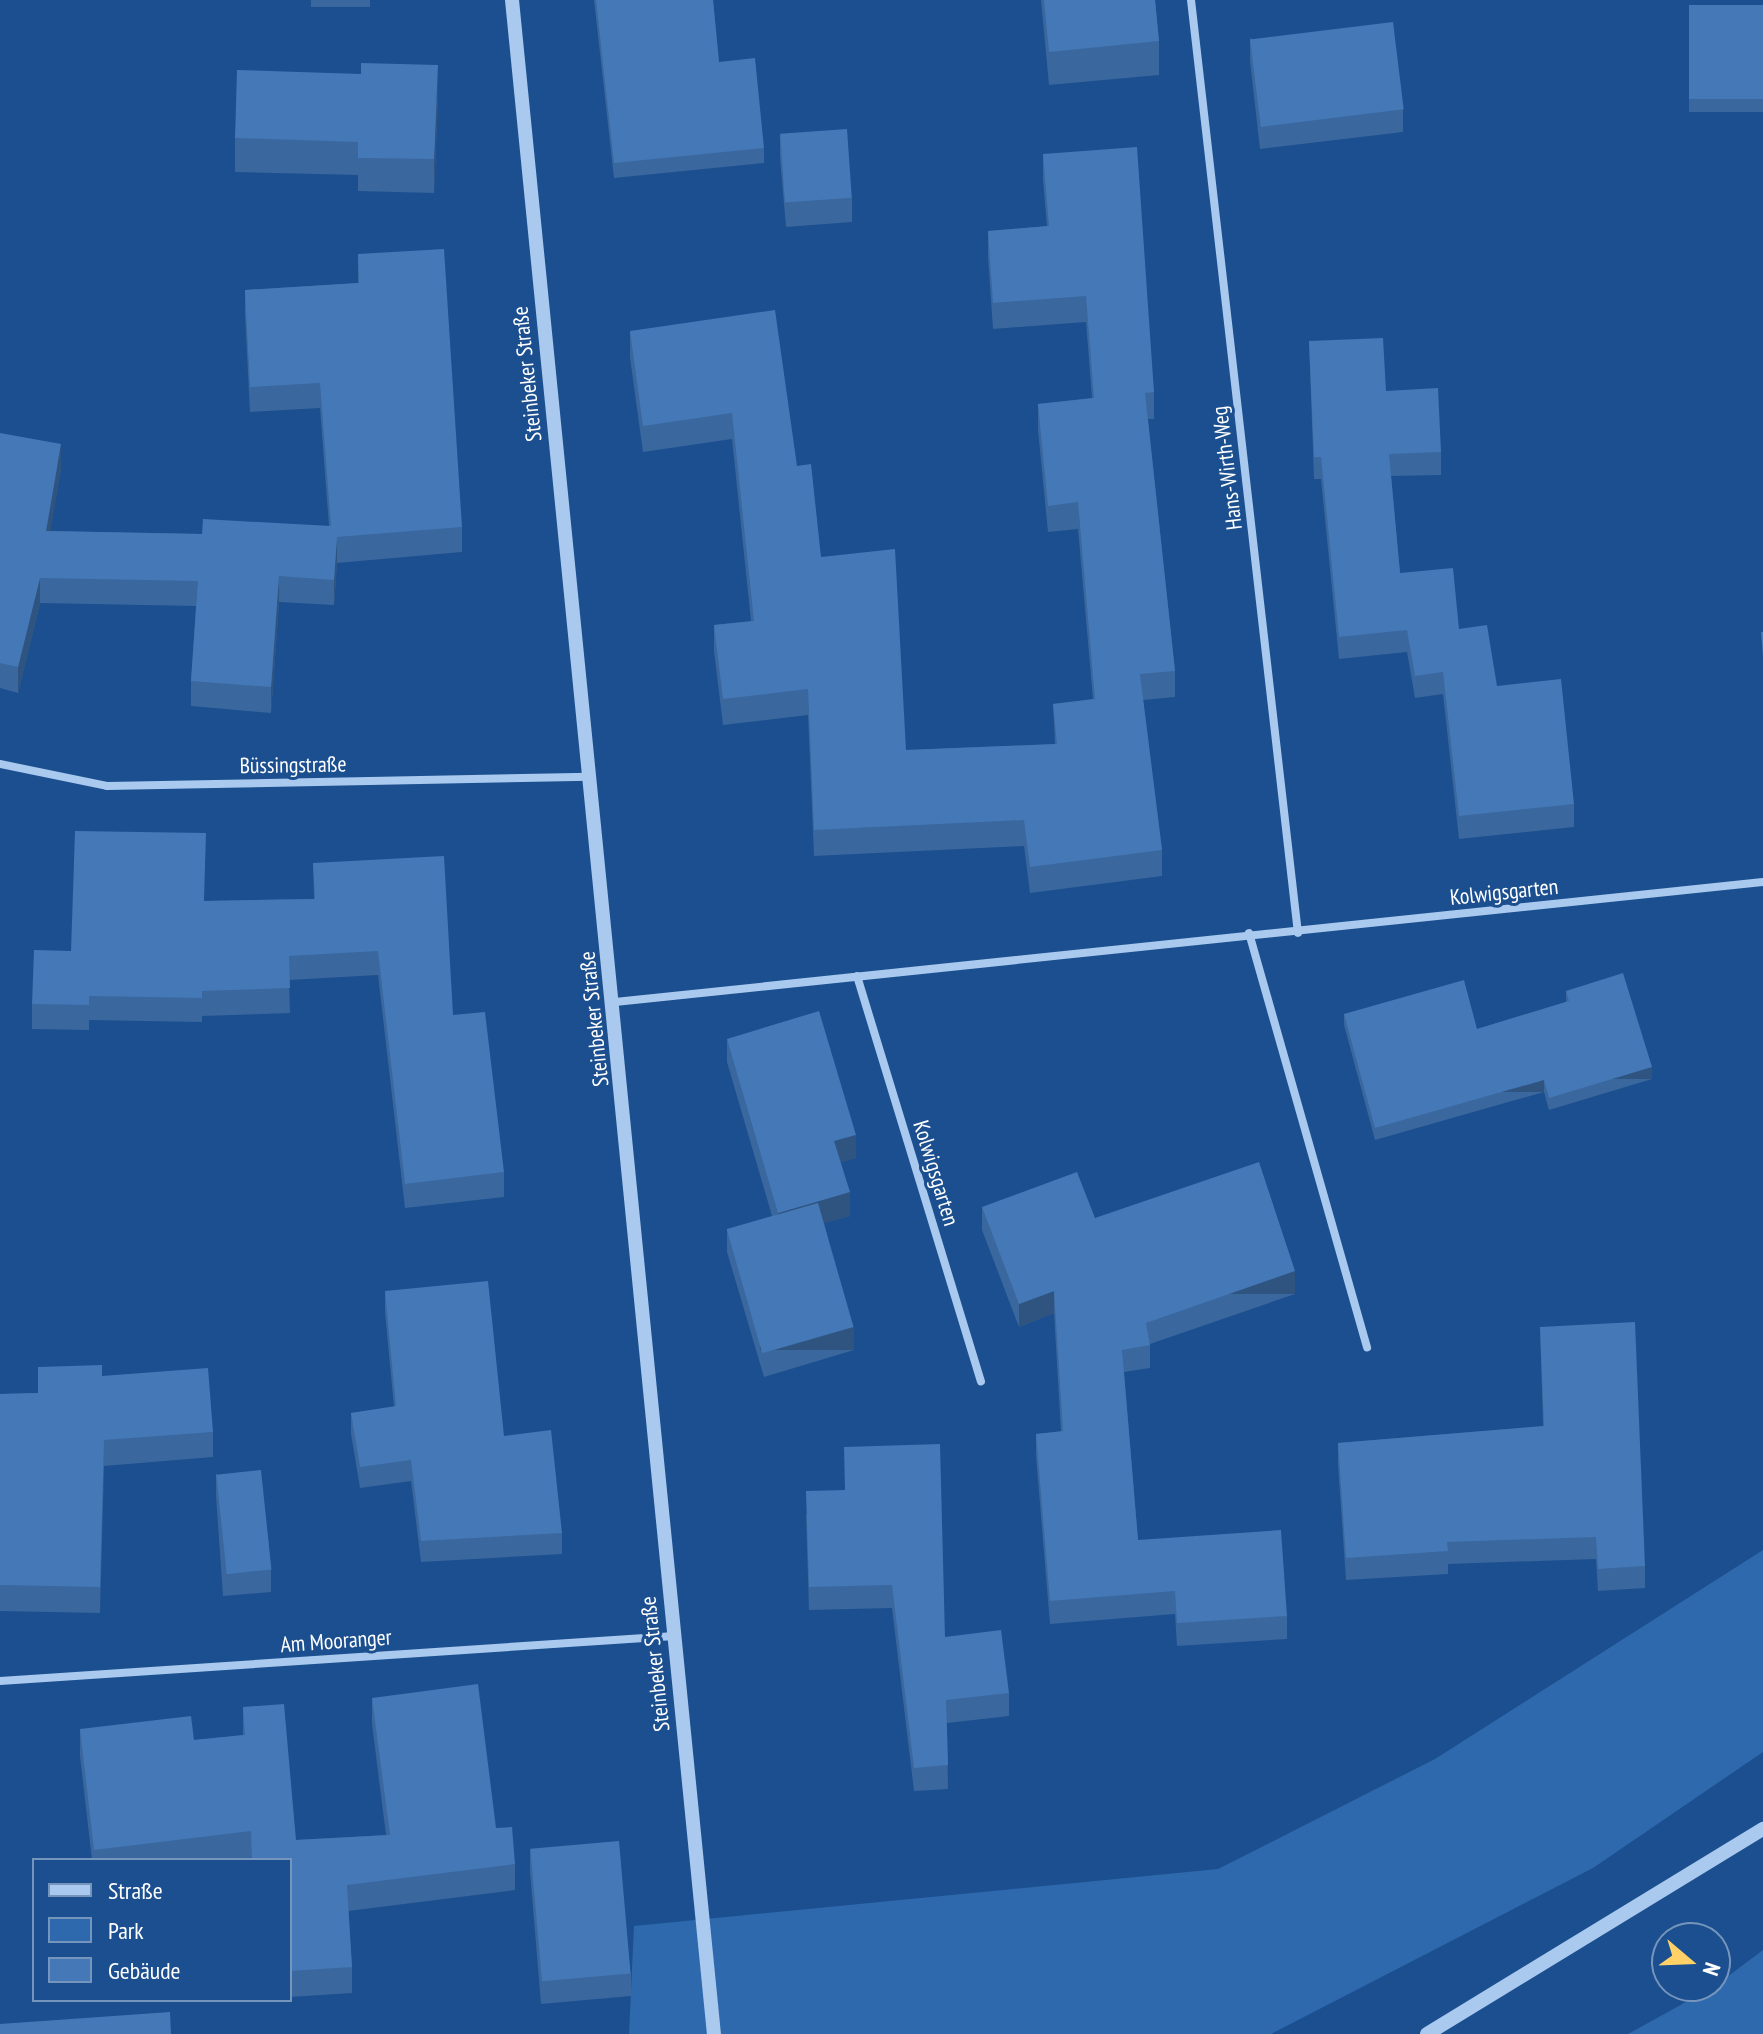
<!DOCTYPE html>
<html>
<head>
<meta charset="utf-8">
<style>
	body { margin:0 }
	#map { position:relative; width:1763px; height:2034px; overflow:hidden; background:#1b4f8f; font-family:"PT Sans Narrow",sans-serif }
	div>[style] { position:absolute }
	.green>* { inset:0; background:#2e69ad }
	.minor>* { height:8px; margin:-4px; padding:0 4px; transform-origin:4px; border-radius:4px; background:#a9c9ee }
	.tertiary>* { height:14px; margin:-7px; padding:0 7px; transform-origin:7px; border-radius:7px; background:#a9c9ee }
	.wall>* { inset:0; background:#3a679d; transform-origin:0 0 }
	.shaded-wall>* { inset:0; background:#305480; transform-origin:0 0 }
	.building>* { inset:0; background:#4478b7; transform-origin:0 0 }
	span { translate:-50% -50%; white-space:nowrap; text-align:center; line-height:1.15; -webkit-text-stroke:6px #1b4f8f; paint-order:stroke }
	.street-label { font-size:22px; color:#fff }
	.legend { position:absolute; left:32px; top:1858px; width:260px; height:144px; box-sizing:border-box; background:#1b4f8f; border:2px solid #7695bc; margin:0; padding:10px 14px; list-style:none; font-size:24px; color:#fff }
	.legend li { display:flex; align-items:center; gap:16px; height:40px }
	.legend b { width:40px; border:2px solid #7695bc }
	.north { position:absolute; left:1651px; top:1922px; width:80px; height:80px; box-sizing:border-box; background:#1b4f8f; border:2px solid #7695bc; border-radius:50%; rotate:109deg; font-size:22px; font-weight:700; line-height:32px; text-align:center; color:#fff }
	.north::after { content:''; display:block; margin:auto; width:28px; height:36px; background:#ffd166; clip-path:polygon(50% 0,100% 100%,50% 72%,0 100%) }
</style>
</head>
<body>
<div id="map">
	<div class="green">
		<div style="clip-path:polygon(1763px 1550px,1763px 1752px,1593px 1868px,1271px 2034px,629px 2034px,634px 1926px,1218px 1869px,1435px 1759px)"></div>
		<div style="clip-path:polygon(1763px 1950px,1763px 2034px,1628px 2034px,1715px 1986px)"></div>
	</div>
	<div class="minor">
		<div style="left:1191px;top:0;width:939px;rotate:83.46deg"></div>
		<div style="left:0;top:764px;width:109px;rotate:11.6deg"></div>
		<div style="left:107px;top:786px;width:483px;rotate:-1.1deg"></div>
		<div style="left:1249px;top:933px;width:431px;rotate:74.1deg"></div>
		<div style="left:857px;top:976px;width:424px;rotate:73deg"></div>
		<div style="left:615px;top:1002px;width:1154px;rotate:-5.97deg"></div>
		<div style="left:0;top:1681px;width:676px;rotate:-3.82deg"></div>
	</div>
	<div class="tertiary">
		<div style="left:512px;top:0;width:2044px;rotate:84.33deg"></div>
		<div style="left:1427px;top:2034px;width:394px;rotate:-31.4deg"></div>
	</div>
	<div class="wall">
		<div style="left:311px;top:0;width:59px;height:7px"></div>
		<div style="clip-path:polygon(594px 0,713px 0,719px 62px,764px 148px,764px 163px,614px 178px)"></div>
		<div style="clip-path:polygon(1041px 0,1155px 0,1159px 41px,1159px 75px,1049px 85px)"></div>
		<div style="left:1763px;top:5px;width:107px;height:74px;rotate:90deg"></div>
		<div style="clip-path:polygon(1250px 38px,1403px 109px,1403px 132px,1260px 149px,1250px 61px)"></div>
		<div style="clip-path:polygon(438px 98px,434px 193px,358px 191px,358px 175px,235px 172px,235px 138px)"></div>
		<div style="clip-path:polygon(780px 135px,852px 198px,852px 222px,786px 227px,780px 158px)"></div>
		<div style="clip-path:polygon(1043px 154px,1154px 392px,1154px 419px,1148px 419px,1175px 671px,1175px 697px,1143px 700px,1162px 850px,1162px 876px,1030px 893px,1024px 846px,814px 856px,808px 715px,723px 725px,714px 651px,714px 625px,751px 621px,732px 439px,643px 452px,630px 358px,630px 331px,797px 466px,821px 557px,906px 750px,1055px 744px,1053px 704px,1093px 699px,1078px 529px,1048px 532px,1038px 430px,1038px 404px,1092px 398px,1086px 322px,993px 329px,988px 257px,988px 231px,1047px 226px,1043px 180px)"></div>
		<div style="clip-path:polygon(358px 254px,462px 527px,462px 552px,337px 563px,334px 605px,279px 602px,271px 713px,191px 706px,191px 681px,196px 606px,40px 603px,18px 693px,0 688px,0 433px,61px 469px,50px 531px,202px 534px,329px 526px,320px 408px,250px 412px,245px 315px,245px 290px,358px 283px)"></div>
		<div style="clip-path:polygon(1309px 341px,1386px 391px,1441px 452px,1441px 475px,1391px 476px,1400px 573px,1459px 629px,1574px 804px,1574px 827px,1459px 839px,1443px 694px,1415px 698px,1407px 652px,1339px 659px,1321px 479px,1314px 479px)"></div>
		<div style="clip-path:polygon(313px 863px,453px 1015px,504px 1172px,504px 1197px,405px 1208px,378px 975px,289px 980px,290px 1013px,202px 1016px,202px 1022px,89px 1020px,89px 1030px,32px 1029px,32px 1004px,71px 951px,205px 901px,314px 899px)"></div>
		<div style="clip-path:polygon(1566px 991px,1652px 1079px,1549px 1110px,1544px 1092px,1375px 1140px,1344px 1025px,1344px 1014px,1477px 1029px,1566px 1002px)"></div>
		<div style="clip-path:polygon(727px 1039px,856px 1158px,840px 1162px,850px 1216px,824px 1223px,854px 1350px,764px 1377px,727px 1252px,727px 1229px,772px 1216px,727px 1062px)"></div>
		<div style="clip-path:polygon(982px 1207px,1095px 1218px,1295px 1294px,1150px 1344px,1150px 1368px,1124px 1372px,1138px 1540px,1287px 1616px,1287px 1639px,1177px 1646px,1175px 1614px,1050px 1624px,1036px 1456px,1036px 1434px,1061px 1432px,1054px 1313px,1019px 1327px,982px 1230px)"></div>
		<div style="clip-path:polygon(385px 1291px,504px 1436px,562px 1533px,562px 1554px,421px 1562px,411px 1481px,360px 1488px,351px 1434px,351px 1413px,394px 1407px,385px 1312px)"></div>
		<div style="clip-path:polygon(1540px 1327px,1645px 1566px,1645px 1588px,1598px 1591px,1596px 1559px,1448px 1564px,1448px 1574px,1346px 1580px,1338px 1465px,1338px 1443px,1543px 1426px)"></div>
		<div style="clip-path:polygon(102px 1376px,213px 1432px,213px 1457px,104px 1466px,100px 1613px,0 1611px,0 1394px,38px 1393px)"></div>
		<div style="clip-path:polygon(216px 1473px,271px 1569px,271px 1592px,223px 1596px,216px 1496px)"></div>
		<div style="clip-path:polygon(845px 1490px,945px 1637px,1009px 1693px,1009px 1716px,947px 1723px,948px 1789px,914px 1791px,892px 1608px,809px 1610px,806px 1515px)"></div>
		<div style="clip-path:polygon(372px 1698px,496px 1828px,515px 1864px,515px 1890px,348px 1911px,352px 1967px,352px 1993px,290px 1997px,290px 1860px,251px 1860px,251px 1858px,232px 1860px,92px 1860px,80px 1756px,80px 1729px,194px 1740px,243px 1735px,243px 1707px,296px 1840px,386px 1835px,372px 1724px)"></div>
		<div style="clip-path:polygon(530px 1849px,631px 1973px,631px 1996px,541px 2004px,530px 1872px)"></div>
	</div>
	<div class="shaded-wall">
		<div style="clip-path:polygon(438px 65px,438px 98px,434px 193px,434px 159px)"></div>
		<div style="clip-path:polygon(61px 444px,61px 469px,46px 557px,46px 531px)"></div>
		<div style="clip-path:polygon(337px 537px,337px 563px,334px 605px,334px 580px)"></div>
		<div style="clip-path:polygon(279px 576px,279px 602px,271px 713px,271px 687px)"></div>
		<div style="clip-path:polygon(40px 578px,40px 603px,18px 693px,18px 667px)"></div>
		<div style="left:1652px;top:1067px;width:12px;height:108px;rotate:90deg"></div>
		<div style="left:1544px;top:1080px;width:12px;height:176px;rotate:90deg"></div>
		<div style="clip-path:polygon(856px 1135px,856px 1158px,834px 1164px,834px 1141px)"></div>
		<div style="clip-path:polygon(850px 1192px,850px 1216px,778px 1236px,778px 1213px)"></div>
		<div style="left:1295px;top:1271px;width:23px;height:158px;rotate:90deg"></div>
		<div style="clip-path:polygon(1054px 1291px,1054px 1313px,1019px 1327px,1019px 1304px)"></div>
		<div style="left:854px;top:1327px;width:23px;height:94px;rotate:90deg"></div>
	</div>
	<div class="building">
		<div style="clip-path:polygon(596px 0,713px 0,719px 62px,755px 58px,764px 148px,614px 163px)"></div>
		<div style="clip-path:polygon(1044px 0,1155px 0,1159px 41px,1049px 52px)"></div>
		<div style="left:1763px;top:5px;width:94px;height:74px;rotate:90deg"></div>
		<div style="left:1393px;top:22px;width:88px;height:144px;rotate:83deg"></div>
		<div style="clip-path:polygon(361px 63px,438px 65px,434px 159px,358px 158px,358px 142px,235px 138px,237px 70px,361px 74px)"></div>
		<div style="left:847px;top:129px;width:69px;height:67px;rotate:86deg"></div>
		<div style="clip-path:polygon(1137px 147px,1154px 392px,1145px 393px,1175px 671px,1140px 674px,1162px 850px,1030px 867px,1024px 820px,814px 830px,808px 689px,723px 699px,714px 625px,754px 621px,732px 413px,643px 426px,630px 331px,775px 310px,797px 466px,811px 464px,821px 557px,895px 549px,906px 750px,1057px 744px,1053px 704px,1095px 699px,1078px 502px,1048px 506px,1038px 404px,1094px 398px,1086px 296px,993px 303px,988px 231px,1049px 226px,1043px 154px)"></div>
		<div style="clip-path:polygon(444px 249px,462px 527px,337px 537px,334px 580px,279px 576px,271px 687px,191px 681px,198px 581px,40px 578px,18px 667px,0 663px,0 433px,61px 444px,46px 531px,202px 534px,203px 519px,331px 526px,320px 383px,250px 387px,245px 290px,359px 283px,358px 254px)"></div>
		<div style="clip-path:polygon(1383px 338px,1386px 391px,1438px 388px,1441px 452px,1389px 454px,1400px 573px,1453px 568px,1459px 629px,1487px 625px,1497px 686px,1561px 679px,1574px 804px,1459px 816px,1443px 672px,1415px 676px,1407px 630px,1339px 637px,1321px 457px,1314px 457px,1309px 341px)"></div>
		<div style="clip-path:polygon(1761px 632px,1763px 632px,1763px 657px)"></div>
		<div style="clip-path:polygon(75px 831px,206px 833px,204px 901px,315px 899px,313px 863px,444px 856px,453px 1015px,485px 1012px,504px 1172px,405px 1184px,378px 951px,289px 956px,290px 988px,202px 991px,202px 998px,89px 996px,89px 1005px,32px 1004px,34px 950px,71px 951px)"></div>
		<div style="clip-path:polygon(1623px 973px,1652px 1067px,1549px 1098px,1544px 1080px,1375px 1128px,1344px 1014px,1464px 980px,1477px 1029px,1569px 1001px,1566px 991px)"></div>
		<div style="clip-path:polygon(819px 1011px,856px 1135px,834px 1141px,850px 1192px,778px 1213px,727px 1039px)"></div>
		<div style="clip-path:polygon(1259px 1162px,1295px 1271px,1146px 1323px,1150px 1345px,1122px 1350px,1138px 1540px,1281px 1530px,1287px 1616px,1177px 1623px,1175px 1591px,1050px 1601px,1036px 1434px,1063px 1431px,1054px 1291px,1019px 1304px,982px 1207px,1077px 1172px,1095px 1218px)"></div>
		<div style="left:818px;top:1203px;width:129px;height:95px;rotate:74deg"></div>
		<div style="clip-path:polygon(488px 1281px,504px 1436px,551px 1430px,562px 1533px,421px 1541px,411px 1460px,360px 1467px,351px 1413px,396px 1406px,385px 1291px)"></div>
		<div style="clip-path:polygon(1635px 1322px,1645px 1566px,1598px 1569px,1596px 1537px,1447px 1542px,1448px 1551px,1346px 1558px,1338px 1443px,1544px 1426px,1540px 1327px)"></div>
		<div style="clip-path:polygon(102px 1365px,102px 1376px,208px 1368px,213px 1432px,104px 1440px,100px 1587px,0 1585px,0 1394px,38px 1393px,38px 1367px)"></div>
		<div style="clip-path:polygon(940px 1444px,945px 1637px,1001px 1630px,1009px 1693px,946px 1700px,948px 1765px,914px 1768px,892px 1585px,809px 1587px,806px 1491px,845px 1490px,844px 1447px)"></div>
		<div style="left:261px;top:1470px;width:100px;height:45px;rotate:84deg"></div>
		<div style="clip-path:polygon(478px 1684px,496px 1828px,512px 1827px,515px 1864px,347px 1885px,352px 1967px,290px 1971px,290px 1860px,252px 1860px,251px 1831px,94px 1850px,80px 1729px,191px 1716px,194px 1740px,245px 1735px,243px 1707px,284px 1704px,296px 1840px,390px 1835px,372px 1698px)"></div>
		<div style="left:619px;top:1841px;width:133px;height:89px;rotate:85deg"></div>
		<div style="clip-path:polygon(170px 2012px,171px 2034px,0 2034px,0 2024px)"></div>
	</div>
	<div class="street-label">
		<span style="left:527px;top:374px;rotate:-96deg">Steinbeker Straße</span>
		<span style="left:1227px;top:468px;rotate:-97deg">Hans-Wirth-Weg</span>
		<span style="left:293px;top:765px;rotate:-1deg">Büssingstraße</span>
		<span style="left:1504px;top:892px;rotate:-6deg">Kolwigsgarten</span>
		<span style="left:594px;top:1019px;rotate:-96deg">Steinbeker Straße</span>
		<span style="left:936px;top:1173px;rotate:73deg">Kolwigsgarten</span>
		<span style="left:336px;top:1641px;rotate:-4deg">Am Mooranger</span>
		<span style="left:655px;top:1664px;rotate:-96deg">Steinbeker Straße</span>
	</div>
	<ul class="legend">
	<li><b style="height:10px;background:#a9c9ee"></b>Straße</li>
	<li><b style="height:22px;background:#2e69ad"></b>Park</li>
	<li><b style="height:22px;background:#4478b7"></b>Gebäude</li>
	</ul>
	<div class="north">N</div>
</div>
</body>
</html>
